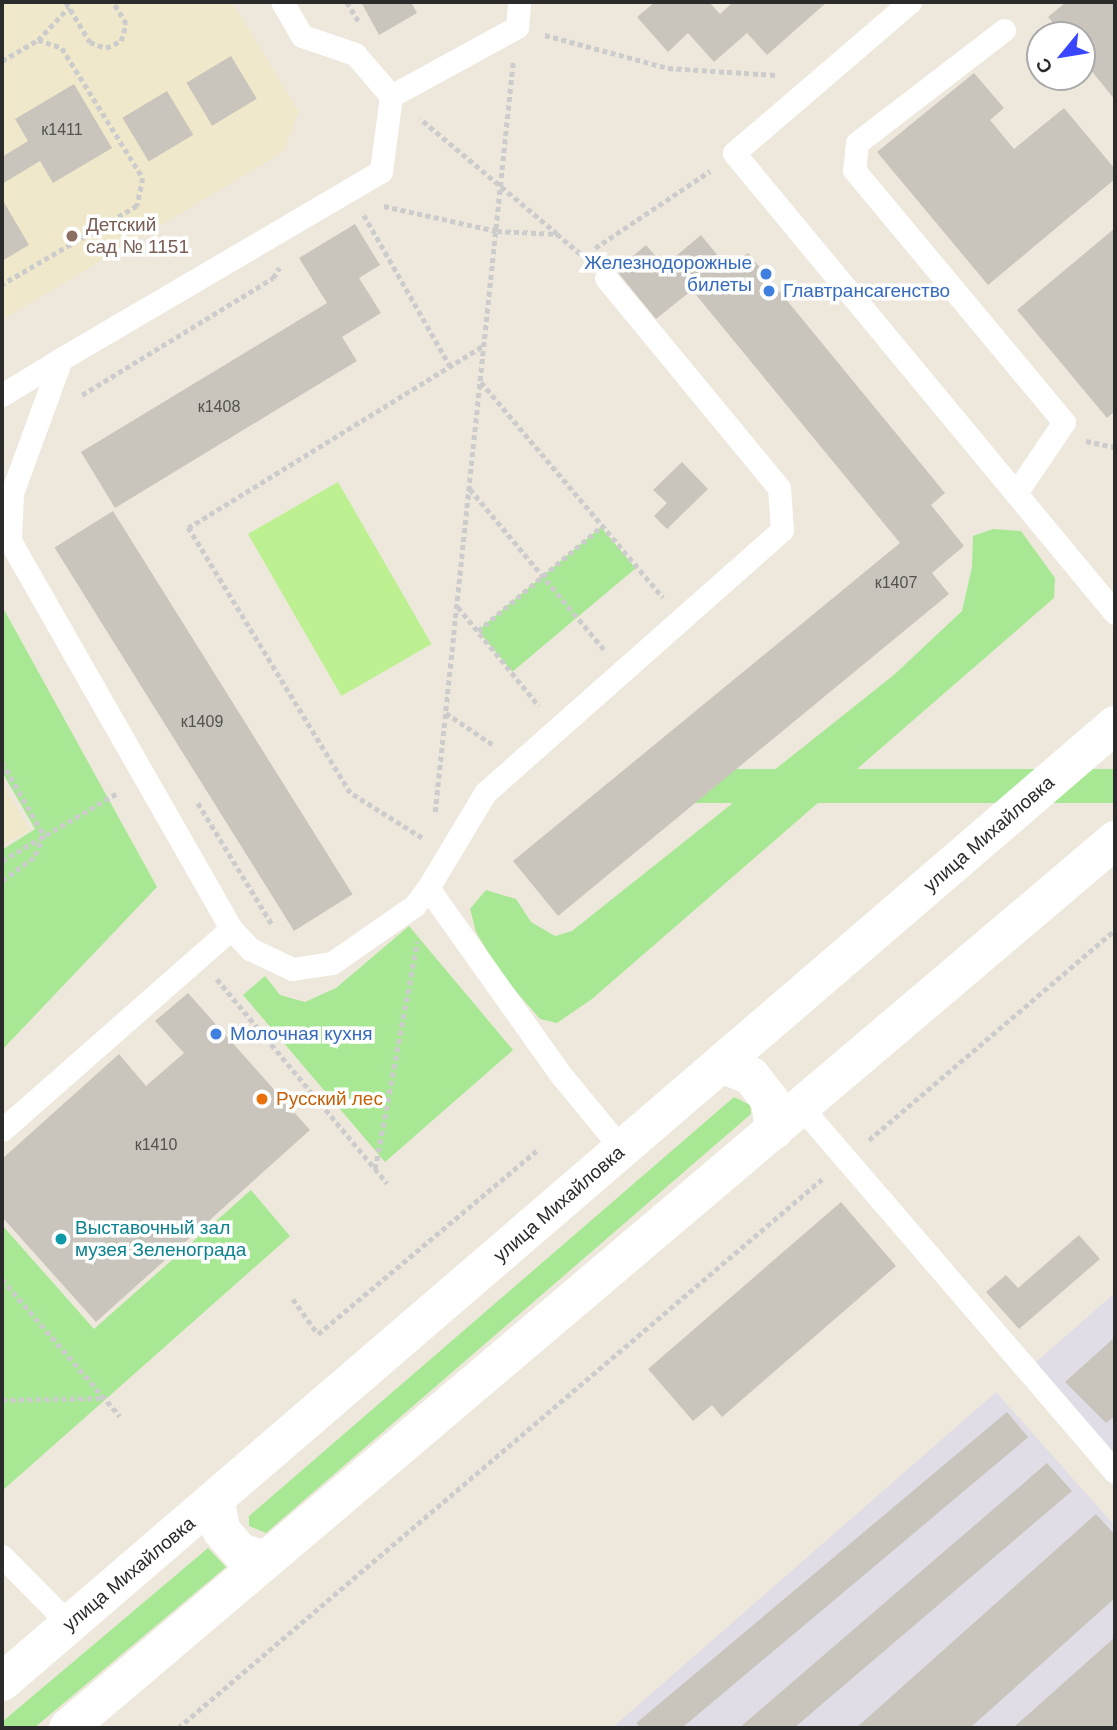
<!DOCTYPE html>
<html>
<head>
<meta charset="utf-8">
<style>
	body { margin:0 }
	#map { position:relative; width:1117px; height:1730px; overflow:hidden; background:#eee8dc; font-family:Helvetica,sans-serif }
	div>[style] { position:absolute }
	.industrial>* { inset:0; background:#e1dde6 }
	.education>* { inset:0; background:#f0e8ca }
	.green>* { inset:0; background:#a8e895; transform-origin:0 0 }
	.pitch>* { inset:0; background:#bcf090; transform-origin:0 0 }
	.building>* { inset:0; background:#c9c5bc; transform-origin:0 0 }
	.path>* { height:4.5px; margin-top:-2.25px; transform-origin:0; background:repeating-linear-gradient(90deg,#ccc 0 5px,transparent 0 8.5px) }
	.service>* { height:23px; margin:-11.5px; padding:0 11.5px; transform-origin:11.5px; border-radius:11.5px; background:#fff }
	.minor>* { height:38px; margin:-19px; padding:0 19px; transform-origin:19px; border-radius:19px; background:#fff }
	.secondary>* { height:38px; margin:-19px; padding:0 19px; transform-origin:19px; border-radius:19px; background:#fff }
	.dots>* { width:19px; height:19px; translate:-50% -50%; box-sizing:border-box; border:4px solid #fff; border-radius:50% }
	span { translate:-50% -50%; white-space:nowrap; text-align:center; line-height:1.15; -webkit-text-stroke:7px #fff; paint-order:stroke }
	.number-label { font-size:16px; color:#52524f }
	.number-label span { -webkit-text-stroke-width:0 }
	.education-label { font-size:19px; color:#785e54 }
	.left { translate:0 -50%; text-align:left }
	.shop-label { font-size:19px; color:#366cbe }
	.right { translate:-100% -50%; text-align:right }
	.street-label { font-size:19px; color:#2b2b2b }
	.food-label { font-size:19px; color:#c56008 }
	.culture-label { font-size:19px; color:#0d838f }
	.frame { position:absolute; inset:0; border:4px solid #2b2b2b; pointer-events:none }
	.north { position:absolute; left:1026px; top:21px; width:70px; height:70px; box-sizing:border-box; background:#fff; border:2px solid #aaa; border-radius:50%; rotate:240deg; font-size:19px; font-weight:700; line-height:28px; text-align:center; color:#2b2b2b }
	.north::after { content:''; display:block; margin:auto; width:24px; height:32px; background:#3846ff; clip-path:polygon(50% 0,100% 100%,50% 72%,0 100%) }
</style>
</head>
<body>
<div id="map">
	<div class="industrial">
		<div style="clip-path:polygon(1115px 1293px,1115px 1460px,1029px 1368px)"></div>
		<div style="clip-path:polygon(996px 1392px,1115px 1526px,1115px 1728px,612px 1728px)"></div>
	</div>
	<div class="education">
		<div style="clip-path:polygon(2px 2px,232px 2px,299px 112px,283px 152px,2px 320px)"></div>
		<div style="clip-path:polygon(2px 782px,30px 830px,2px 846px)"></div>
	</div>
	<div class="green">
		<div style="left:601px;top:527px;width:54px;height:161px;rotate:50deg"></div>
		<div style="clip-path:polygon(993px 529px,1021px 531px,1055px 578px,1054px 598px,592px 999px,557px 1023px,540px 1019px,501px 974px,476px 932px,470px 909px,486px 890px,516px 899px,531px 922px,555px 936px,572px 931px,895px 674px,962px 611px,972px 567px,973px 536px)"></div>
		<div style="clip-path:polygon(2px 606px,157px 887px,2px 1050px,2px 850px,35px 829px,2px 772px)"></div>
		<div style="left:1115px;top:769px;width:34px;height:456px;rotate:90deg"></div>
		<div style="clip-path:polygon(409px 926px,513px 1050px,385px 1162px,243px 995px,265px 976px,280px 995px,305px 1002px,336px 988px)"></div>
		<div style="clip-path:polygon(734px 1097px,750px 1105px,751px 1114px,266px 1533px,249px 1526px,249px 1516px)"></div>
		<div style="clip-path:polygon(251px 1190px,290px 1236px,2px 1491px,2px 1225px,94px 1329px)"></div>
		<div style="clip-path:polygon(208px 1548px,226px 1567px,34px 1728px,2px 1728px,2px 1722px)"></div>
	</div>
	<div class="pitch">
		<div style="left:338px;top:482px;width:187px;height:104px;rotate:60deg"></div>
	</div>
	<div class="building">
		<div style="clip-path:polygon(361px 2px,411px 2px,417px 13px,379px 35px)"></div>
		<div style="clip-path:polygon(655px 2px,709px 2px,720px 14px,733px 2px,827px 2px,767px 55px,747px 33px,714px 62px,688px 33px,668px 52px,637px 17px)"></div>
		<div style="clip-path:polygon(1066px 2px,1115px 2px,1115px 100px,1082px 59px,1082px 35px,1063px 35px,1048px 17px)"></div>
		<div style="left:231px;top:56px;width:50px;height:52px;rotate:59deg"></div>
		<div style="clip-path:polygon(974px 73px,1004px 108px,990px 120px,1014px 149px,1064px 108px,1115px 169px,1115px 179px,988px 285px,877px 152px)"></div>
		<div style="clip-path:polygon(74px 84px,112px 148px,53px 183px,40px 161px,2px 184px,2px 157px,28px 141px,15px 119px)"></div>
		<div style="left:167px;top:91px;width:51px;height:52px;rotate:59deg"></div>
		<div style="clip-path:polygon(2px 199px,29px 245px,2px 261px)"></div>
		<div style="clip-path:polygon(355px 224px,380px 265px,359px 278px,381px 313px,342px 337px,357px 361px,115px 508px,81px 452px,327px 303px,299px 258px)"></div>
		<div style="clip-path:polygon(1115px 228px,1115px 411px,1107px 418px,1017px 310px)"></div>
		<div style="clip-path:polygon(701px 235px,728px 268px,748px 253px,945px 493px,931px 505px,964px 546px,932px 573px,949px 594px,558px 916px,513px 861px,900px 543px,692px 290px,656px 319px,616px 270px,646px 245px,664px 266px)"></div>
		<div style="clip-path:polygon(682px 462px,708px 489px,667px 529px,654px 516px,667px 503px,653px 490px)"></div>
		<div style="left:113px;top:511px;width:452px;height:69px;rotate:58deg"></div>
		<div style="clip-path:polygon(188px 993px,310px 1130px,96px 1322px,2px 1217px,2px 1159px,119px 1054px,146px 1086px,184px 1053px,155px 1021px)"></div>
		<div style="clip-path:polygon(841px 1202px,896px 1266px,722px 1417px,712px 1405px,693px 1421px,648px 1369px)"></div>
		<div style="clip-path:polygon(1079px 1235px,1100px 1259px,1019px 1329px,986px 1292px,1006px 1275px,1018px 1288px)"></div>
		<div style="clip-path:polygon(1115px 1337px,1115px 1416px,1106px 1423px,1065px 1382px)"></div>
		<div style="left:1007px;top:1412px;width:33px;height:484px;rotate:50deg"></div>
		<div style="clip-path:polygon(1047px 1463px,1072px 1491px,794px 1728px,739px 1728px)"></div>
		<div style="clip-path:polygon(1096px 1514px,1115px 1535px,1115px 1598px,970px 1728px,856px 1728px)"></div>
		<div style="clip-path:polygon(1115px 1637px,1115px 1728px,1013px 1728px)"></div>
	</div>
	<div class="path">
		<div style="left:66px;top:2px;width:47px;rotate:59deg"></div>
		<div style="left:90px;top:42px;width:17px;rotate:21deg"></div>
		<div style="left:106px;top:48px;width:17px;rotate:-25deg"></div>
		<div style="left:121px;top:41px;width:18px;rotate:-74deg"></div>
		<div style="left:126px;top:24px;width:26px;rotate:-121deg"></div>
		<div style="left:347px;top:2px;width:23px;rotate:59deg"></div>
		<div style="left:545px;top:35px;width:127px;rotate:15deg"></div>
		<div style="left:668px;top:68px;width:108px;rotate:3.7deg"></div>
		<div style="left:38px;top:40px;width:45px;rotate:-46.8deg"></div>
		<div style="left:2px;top:61px;width:42px;rotate:-30.3deg"></div>
		<div style="left:38px;top:40px;width:25px;rotate:18deg"></div>
		<div style="left:62px;top:48px;width:153px;rotate:58.1deg"></div>
		<div style="left:143px;top:178px;width:29px;rotate:102deg"></div>
		<div style="left:137px;top:206px;width:156px;rotate:149.7deg"></div>
		<div style="left:384px;top:206px;width:116px;rotate:12.5deg"></div>
		<div style="left:497px;top:231px;width:60px;rotate:2.9deg"></div>
		<div style="left:557px;top:234px;width:179px;rotate:-140deg"></div>
		<div style="left:364px;top:215px;width:174px;rotate:60.3deg"></div>
		<div style="left:557px;top:234px;width:34px;rotate:40deg"></div>
		<div style="left:595px;top:248px;width:138px;rotate:-33.8deg"></div>
		<div style="left:481px;top:382px;width:282px;rotate:49.8deg"></div>
		<div style="left:82px;top:395px;width:224px;rotate:-31.5deg"></div>
		<div style="left:273px;top:278px;width:12px;rotate:-59deg"></div>
		<div style="left:1086px;top:441px;width:30px;rotate:12deg"></div>
		<div style="left:470px;top:489px;width:209px;rotate:50.1deg"></div>
		<div style="left:458px;top:607px;width:128px;rotate:50.7deg"></div>
		<div style="left:478px;top:631px;width:161px;rotate:-40.2deg"></div>
		<div style="left:446px;top:713px;width:59px;rotate:34deg"></div>
		<div style="left:2px;top:762px;width:84px;rotate:60.1deg"></div>
		<div style="left:44px;top:835px;width:25px;rotate:113deg"></div>
		<div style="left:34px;top:858px;width:39px;rotate:144deg"></div>
		<div style="left:198px;top:803px;width:142px;rotate:58.6deg"></div>
		<div style="left:435px;top:812px;width:754px;rotate:-84.06deg"></div>
		<div style="left:422px;top:838px;width:85px;rotate:-148deg"></div>
		<div style="left:350px;top:793px;width:311px;rotate:-121.4deg"></div>
		<div style="left:188px;top:528px;width:348px;rotate:-31.7deg"></div>
		<div style="left:2px;top:861px;width:136px;rotate:-30.5deg"></div>
		<div style="left:217px;top:979px;width:266px;rotate:50.2deg"></div>
		<div style="left:869px;top:1140px;width:323px;rotate:-40.5deg"></div>
		<div style="left:375px;top:1169px;width:231px;rotate:-79.5deg"></div>
		<div style="left:2px;top:1279px;width:181px;rotate:49.3deg"></div>
		<div style="left:293px;top:1299px;width:43px;rotate:54.5deg"></div>
		<div style="left:318px;top:1334px;width:285px;rotate:-40deg"></div>
		<div style="left:2px;top:1400px;width:102px;rotate:-1.1deg"></div>
		<div style="left:178px;top:1728px;width:846px;rotate:-40.45deg"></div>
	</div>
	<div class="service">
		<div style="left:910px;top:2px;width:232px;rotate:139.4deg"></div>
		<div style="left:734px;top:153px;width:597px;rotate:50.37deg"></div>
		<div style="left:1004px;top:30px;width:185px;rotate:142.5deg"></div>
		<div style="left:857px;top:143px;width:27px;rotate:96deg"></div>
		<div style="left:854px;top:170px;width:328px;rotate:50.2deg"></div>
		<div style="left:1064px;top:422px;width:86px;rotate:124.1deg"></div>
		<div style="left:391px;top:96px;width:144px;rotate:-28.7deg"></div>
		<div style="left:517px;top:27px;width:25px;rotate:-85deg"></div>
		<div style="left:606px;top:278px;width:272px;rotate:50.5deg"></div>
		<div style="left:779px;top:488px;width:42px;rotate:85.9deg"></div>
		<div style="left:782px;top:530px;width:397px;rotate:138.5deg"></div>
		<div style="left:485px;top:793px;width:111px;rotate:121deg"></div>
		<div style="left:428px;top:888px;width:229px;rotate:54.6deg"></div>
		<div style="left:561px;top:1075px;width:96px;rotate:50.5deg"></div>
		<div style="left:61px;top:359px;width:371px;rotate:-30.4deg"></div>
		<div style="left:381px;top:171px;width:76px;rotate:-82.4deg"></div>
		<div style="left:391px;top:96px;width:55px;rotate:-130.6deg"></div>
		<div style="left:355px;top:54px;width:56px;rotate:-161.2deg"></div>
		<div style="left:302px;top:36px;width:39px;rotate:-120deg"></div>
		<div style="left:2px;top:395px;width:69px;rotate:-31.4deg"></div>
		<div style="left:61px;top:359px;width:143px;rotate:110.1deg"></div>
		<div style="left:12px;top:493px;width:48px;rotate:92.4deg"></div>
		<div style="left:10px;top:541px;width:447px;rotate:60.3deg"></div>
		<div style="left:231px;top:929px;width:28px;rotate:46deg"></div>
		<div style="left:250px;top:949px;width:47px;rotate:25.5deg"></div>
		<div style="left:292px;top:969px;width:40px;rotate:-8.5deg"></div>
		<div style="left:332px;top:963px;width:100px;rotate:-34.8deg"></div>
		<div style="left:414px;top:906px;width:23px;rotate:-52deg"></div>
		<div style="left:802px;top:1108px;width:480px;rotate:49.3deg"></div>
		<div style="left:2px;top:1130px;width:305px;rotate:-41.3deg"></div>
		<div style="left:2px;top:1556px;width:95px;rotate:45.4deg"></div>
	</div>
	<div class="minor">
		<div style="left:723px;top:1065px;width:30px;rotate:21deg"></div>
		<div style="left:751px;top:1076px;width:31px;rotate:52deg"></div>
		<div style="left:770px;top:1100px;width:31px;rotate:83deg"></div>
		<div style="left:216px;top:1501px;width:29px;rotate:80deg"></div>
		<div style="left:221px;top:1530px;width:29px;rotate:49deg"></div>
		<div style="left:240px;top:1552px;width:26px;rotate:18deg"></div>
	</div>
	<div class="secondary">
		<div style="left:2px;top:1682px;width:1468px;rotate:-40.69deg"></div>
		<div style="left:68px;top:1728px;width:1373px;rotate:-40.3deg"></div>
	</div>
	<div class="dots">
		<div style="left:72px;top:236px;background:#8d6e63"></div>
		<div style="left:766px;top:274px;background:#3f7fe0"></div>
		<div style="left:769px;top:291px;background:#3f7fe0"></div>
		<div style="left:216px;top:1034px;background:#3f7fe0"></div>
		<div style="left:262px;top:1099px;background:#e8710a"></div>
		<div style="left:61px;top:1239px;background:#0f9aa8"></div>
	</div>
	<div class="number-label">
		<span style="left:62px;top:130px">к1411</span>
		<span style="left:219px;top:407px">к1408</span>
		<span style="left:896px;top:583px">к1407</span>
		<span style="left:202px;top:722px">к1409</span>
		<span style="left:156px;top:1145px">к1410</span>
	</div>
	<div class="education-label">
		<span class="left" style="left:86px;top:236px">Детский<br>сад № 1151</span>
	</div>
	<div class="shop-label">
		<span class="right" style="left:752px;top:274px">Железнодорожные<br>билеты</span>
		<span class="left" style="left:783px;top:291px">Главтрансагенство</span>
		<span class="left" style="left:230px;top:1034px">Молочная кухня</span>
	</div>
	<div class="street-label">
		<span style="left:989px;top:834px;rotate:-41deg">улица Михайловка</span>
		<span style="left:559px;top:1204px;rotate:-41deg">улица Михайловка</span>
		<span style="left:129px;top:1574px;rotate:-40deg">улица Михайловка</span>
	</div>
	<div class="food-label">
		<span class="left" style="left:276px;top:1099px">Русский лес</span>
	</div>
	<div class="culture-label">
		<span class="left" style="left:75px;top:1239px">Выставочный зал<br>музея Зеленограда</span>
	</div>
	<div class="frame"></div>
	<div class="north">С</div>
</div>
</body>
</html>
